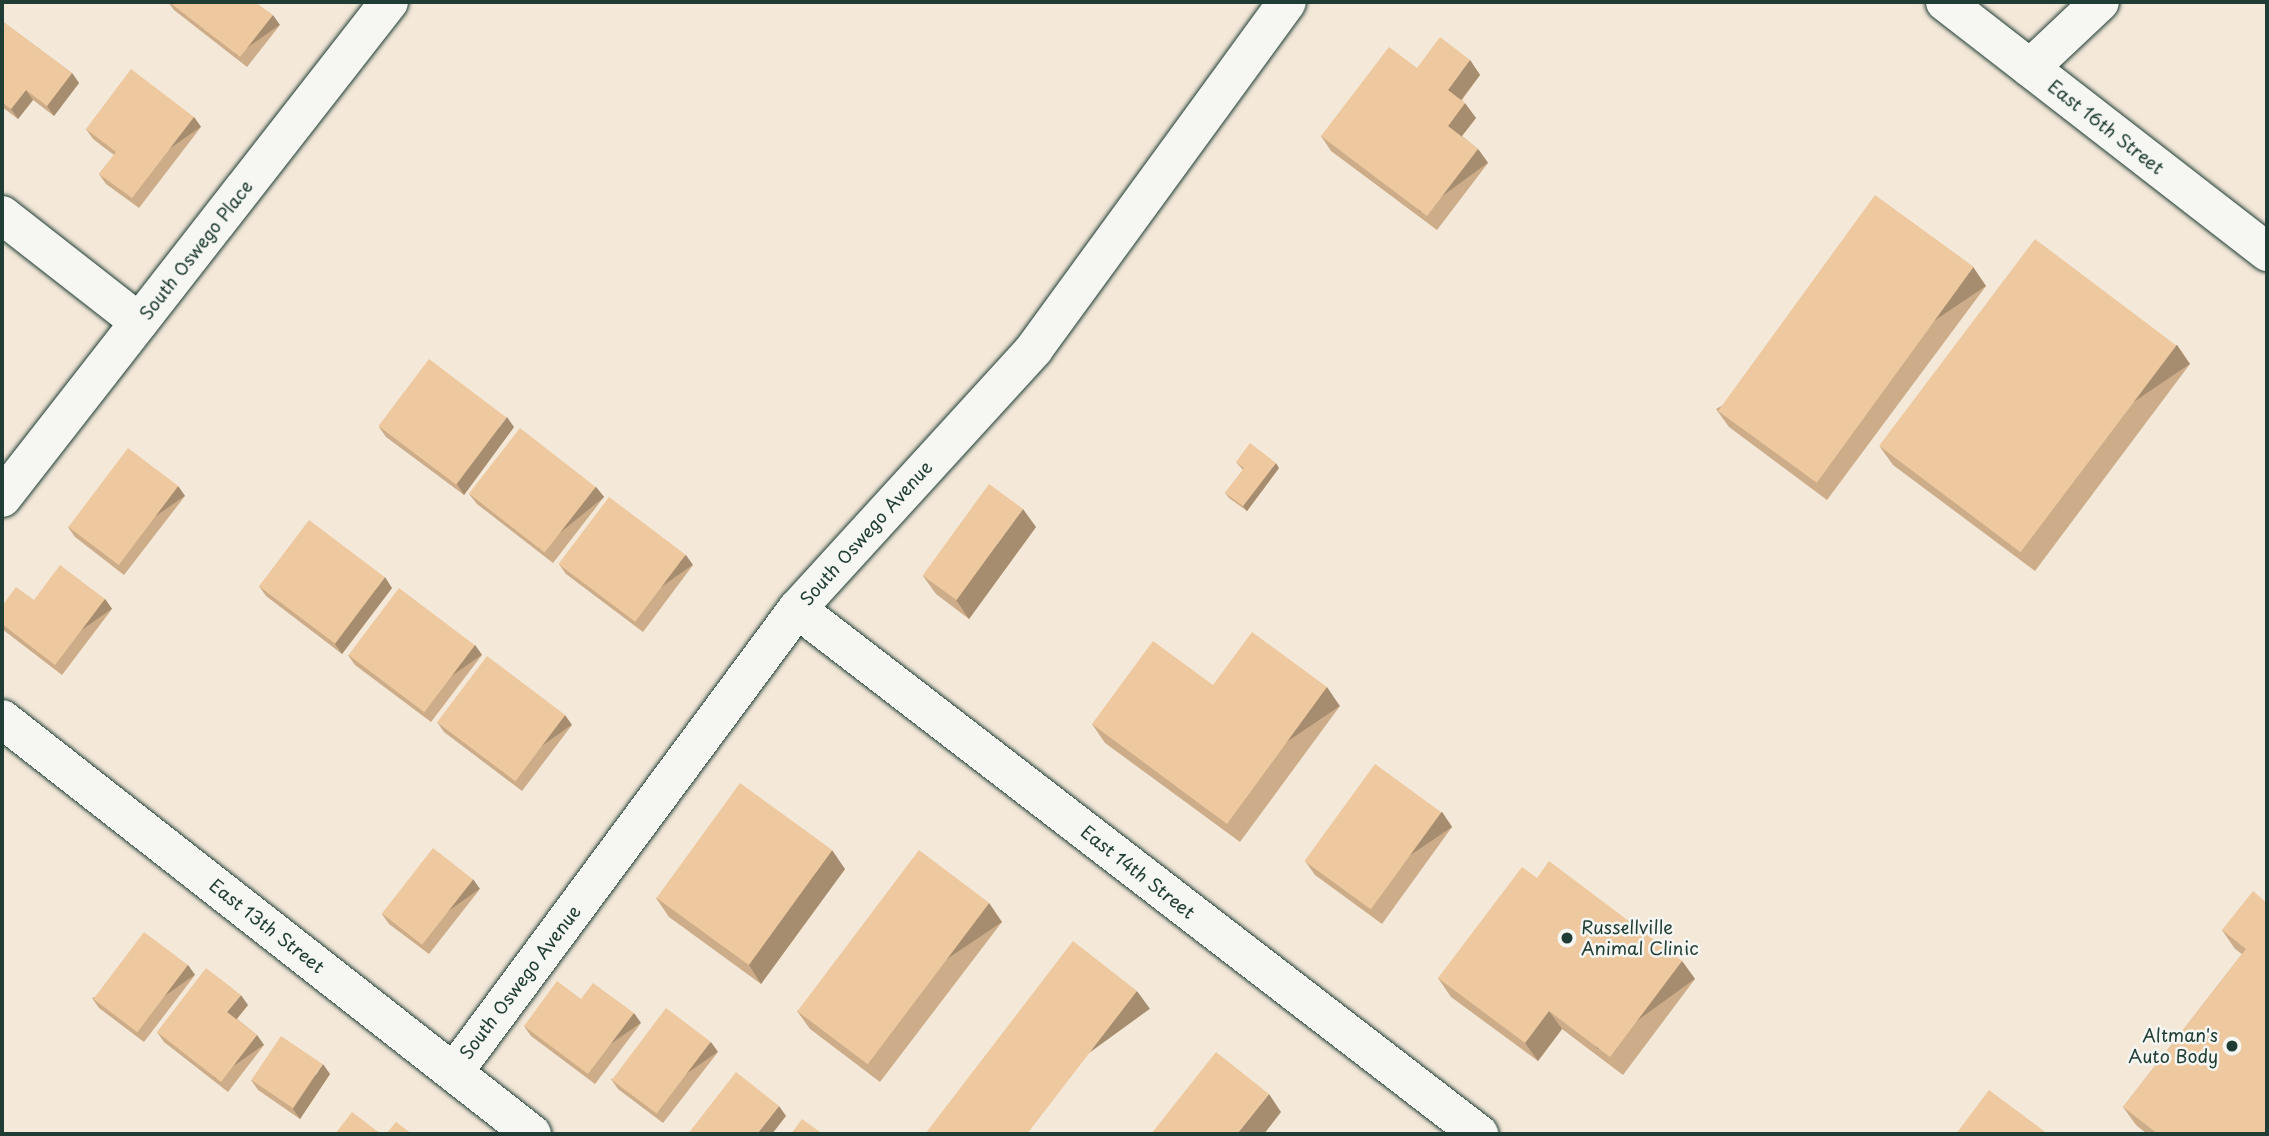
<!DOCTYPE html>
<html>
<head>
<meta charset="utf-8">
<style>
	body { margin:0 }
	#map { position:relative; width:2269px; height:1136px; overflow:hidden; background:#f4e8d9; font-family:"Playpen Sans",sans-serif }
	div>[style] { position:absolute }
	.roads { filter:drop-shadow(0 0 2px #1f3d34) drop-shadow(0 0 2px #1f3d34) }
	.minor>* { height:38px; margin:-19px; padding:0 19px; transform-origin:19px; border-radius:19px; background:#f6f6f2 }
	.wall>* { inset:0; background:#cdad89 }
	.shaded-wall>* { inset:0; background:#a78d6f; transform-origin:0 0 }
	.building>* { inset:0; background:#eec99f; transform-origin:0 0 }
	.dots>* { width:19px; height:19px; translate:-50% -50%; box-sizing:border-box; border:4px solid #f6f6f2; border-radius:50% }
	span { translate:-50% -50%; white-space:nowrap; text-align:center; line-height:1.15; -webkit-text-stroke:5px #f6f6f2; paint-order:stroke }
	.street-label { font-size:18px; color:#1f3d34 }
	.poi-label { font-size:18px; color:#1f3d34 }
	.left { translate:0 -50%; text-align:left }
	.right { translate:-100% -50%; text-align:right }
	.frame { position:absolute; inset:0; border:4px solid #1f3d34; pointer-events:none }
</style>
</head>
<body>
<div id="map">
	<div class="roads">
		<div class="minor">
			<div style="left:1945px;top:2px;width:408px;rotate:37.8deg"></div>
			<div style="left:2030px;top:68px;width:96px;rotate:-43.3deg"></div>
			<div style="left:2px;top:215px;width:174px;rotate:38deg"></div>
			<div style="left:2px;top:498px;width:629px;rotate:-52.04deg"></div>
			<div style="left:797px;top:609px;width:861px;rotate:37.59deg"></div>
			<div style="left:2px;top:719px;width:673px;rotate:38.06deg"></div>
			<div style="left:454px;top:1072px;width:576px;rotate:-53.47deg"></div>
			<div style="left:797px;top:609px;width:352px;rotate:-47.6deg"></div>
			<div style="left:1034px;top:349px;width:429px;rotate:-53.9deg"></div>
		</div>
	</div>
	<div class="wall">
		<div style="clip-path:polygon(168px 2px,280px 25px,247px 67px,174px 10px)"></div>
		<div style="clip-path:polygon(2px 21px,72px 73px,79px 83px,54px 116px,33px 100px,18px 119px,2px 107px)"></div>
		<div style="clip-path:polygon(1470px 60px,1480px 75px,1462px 100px,1476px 118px,1462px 136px,1478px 149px,1488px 163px,1437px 230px,1331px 151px,1321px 136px)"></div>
		<div style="clip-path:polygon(194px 117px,201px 127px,139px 208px,106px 184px,99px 174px,114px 155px,93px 139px,86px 129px)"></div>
		<div style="clip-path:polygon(1973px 267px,1986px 286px,1827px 500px,1729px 427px,1716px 409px)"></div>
		<div style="clip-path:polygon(2177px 345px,2190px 364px,2035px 571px,1893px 465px,1880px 447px)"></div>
		<div style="clip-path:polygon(379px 427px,514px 427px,464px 495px,386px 437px)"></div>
		<div style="clip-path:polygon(1236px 462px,1279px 468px,1247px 511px,1229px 498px,1225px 493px,1243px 470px)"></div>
		<div style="clip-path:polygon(178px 486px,185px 496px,124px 575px,75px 537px,68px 527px)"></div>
		<div style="clip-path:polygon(596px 487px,604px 497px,553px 563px,477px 504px,469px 494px)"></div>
		<div style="clip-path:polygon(1036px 527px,969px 619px,936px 594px,923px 576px)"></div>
		<div style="clip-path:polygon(559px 564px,693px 565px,643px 632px,566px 574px)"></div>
		<div style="clip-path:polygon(259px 586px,392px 588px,342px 654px,266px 596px)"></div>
		<div style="clip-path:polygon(105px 599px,112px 609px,62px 675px,2px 629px,2px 606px,34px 600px)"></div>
		<div style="clip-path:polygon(475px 645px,482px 655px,431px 722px,355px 665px,348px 655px)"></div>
		<div style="clip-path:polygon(1213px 685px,1340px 706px,1240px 842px,1105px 743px,1092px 724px)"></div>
		<div style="clip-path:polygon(437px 722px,572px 725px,522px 791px,444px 732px)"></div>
		<div style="clip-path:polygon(1442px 812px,1452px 827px,1382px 924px,1315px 875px,1305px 861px)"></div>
		<div style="clip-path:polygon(845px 869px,761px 984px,669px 917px,656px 898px)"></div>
		<div style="clip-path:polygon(1537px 878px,1682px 961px,1695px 979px,1623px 1075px,1562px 1029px,1538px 1061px,1451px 997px,1438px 978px)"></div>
		<div style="clip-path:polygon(480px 889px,429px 954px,389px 924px,382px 914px)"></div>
		<div style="clip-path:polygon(989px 903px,1002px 922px,880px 1082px,810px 1029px,797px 1011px)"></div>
		<div style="clip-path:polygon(2267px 903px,2267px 1134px,2147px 1134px,2136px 1125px,2123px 1107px,2242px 954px,2235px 949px,2222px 930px)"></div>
		<div style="clip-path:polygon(188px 965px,195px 975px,144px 1042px,99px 1008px,92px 998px)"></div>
		<div style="clip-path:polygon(581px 999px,641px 1023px,595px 1084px,531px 1036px,524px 1026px)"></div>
		<div style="clip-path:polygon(248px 1005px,237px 1019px,257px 1035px,264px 1045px,228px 1092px,164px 1042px,157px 1032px)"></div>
		<div style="clip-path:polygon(718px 1052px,663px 1123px,618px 1089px,611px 1079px)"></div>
		<div style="clip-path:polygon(330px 1074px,300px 1119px,258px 1090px,251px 1080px)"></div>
	</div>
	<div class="shaded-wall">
		<div style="left:273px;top:15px;width:12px;height:53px;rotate:55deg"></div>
		<div style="clip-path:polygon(1470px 60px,1480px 75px,1458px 104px,1448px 90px)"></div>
		<div style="clip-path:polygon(72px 73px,79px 83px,54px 116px,47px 106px)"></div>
		<div style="clip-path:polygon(26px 90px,33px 100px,18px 119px,11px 109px)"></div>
		<div style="clip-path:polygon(1465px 103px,1476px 118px,1458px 141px,1448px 126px)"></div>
		<div style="left:194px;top:117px;width:12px;height:102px;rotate:55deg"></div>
		<div style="left:1478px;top:149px;width:17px;height:84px;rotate:54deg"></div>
		<div style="left:1973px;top:267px;width:23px;height:267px;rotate:56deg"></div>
		<div style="left:2177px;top:345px;width:23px;height:259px;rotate:56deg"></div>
		<div style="clip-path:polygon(507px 417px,514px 427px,464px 495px,457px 484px)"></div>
		<div style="clip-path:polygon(1276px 463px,1279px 468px,1247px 511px,1243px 506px)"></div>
		<div style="left:178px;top:486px;width:12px;height:100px;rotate:55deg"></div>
		<div style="left:596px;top:487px;width:13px;height:83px;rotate:51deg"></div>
		<div style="clip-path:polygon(1023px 509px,1036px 527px,969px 619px,956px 600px)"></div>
		<div style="left:686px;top:555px;width:12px;height:84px;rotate:55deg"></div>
		<div style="clip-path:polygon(385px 577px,392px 588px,342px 654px,335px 644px)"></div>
		<div style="left:105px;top:599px;width:12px;height:83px;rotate:55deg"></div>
		<div style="left:475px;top:645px;width:12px;height:84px;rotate:55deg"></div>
		<div style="left:1327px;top:687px;width:23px;height:170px;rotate:56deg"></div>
		<div style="left:565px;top:715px;width:12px;height:83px;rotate:55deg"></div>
		<div style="left:1442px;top:812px;width:18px;height:120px;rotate:56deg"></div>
		<div style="clip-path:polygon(832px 850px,845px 869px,761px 984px,749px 965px)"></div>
		<div style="left:473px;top:879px;width:12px;height:83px;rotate:55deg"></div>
		<div style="left:989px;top:903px;width:23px;height:201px;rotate:56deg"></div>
		<div style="left:1682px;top:961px;width:22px;height:120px;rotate:54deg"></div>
		<div style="left:188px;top:965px;width:12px;height:84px;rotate:55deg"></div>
		<div style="left:1137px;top:991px;width:22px;height:180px;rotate:54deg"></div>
		<div style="clip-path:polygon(241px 995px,248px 1005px,234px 1022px,227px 1012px)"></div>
		<div style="clip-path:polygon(1549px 1011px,1562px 1029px,1538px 1061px,1525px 1043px)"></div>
		<div style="left:634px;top:1013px;width:12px;height:76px;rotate:55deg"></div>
		<div style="left:257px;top:1035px;width:12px;height:59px;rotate:55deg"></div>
		<div style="left:711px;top:1042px;width:12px;height:90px;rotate:55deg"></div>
		<div style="clip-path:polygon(323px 1064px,330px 1074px,300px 1119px,293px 1109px)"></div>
		<div style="clip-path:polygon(1269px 1094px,1281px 1112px,1264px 1134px,1237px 1134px)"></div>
		<div style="clip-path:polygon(779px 1106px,786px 1116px,772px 1134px,757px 1134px)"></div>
	</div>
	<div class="building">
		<div style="clip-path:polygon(169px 2px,255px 2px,273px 15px,240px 57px)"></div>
		<div style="clip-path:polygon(2px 21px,72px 73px,47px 106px,26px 90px,11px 109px,2px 102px)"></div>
		<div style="clip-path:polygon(1440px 37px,1470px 60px,1448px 90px,1465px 103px,1448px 126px,1478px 149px,1427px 216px,1321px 136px,1389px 47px,1417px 68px)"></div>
		<div style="clip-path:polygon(131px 69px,194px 117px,132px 198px,99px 174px,116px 152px,86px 129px)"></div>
		<div style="left:1875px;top:195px;width:122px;height:267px;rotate:36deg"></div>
		<div style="left:2035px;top:239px;width:177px;height:259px;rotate:37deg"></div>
		<div style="left:429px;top:359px;width:97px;height:84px;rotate:37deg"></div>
		<div style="left:520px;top:428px;width:96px;height:83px;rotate:38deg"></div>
		<div style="clip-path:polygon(1250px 443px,1276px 463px,1243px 506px,1225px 493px,1244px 468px,1236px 462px)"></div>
		<div style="left:128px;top:448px;width:63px;height:99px;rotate:37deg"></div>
		<div style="left:989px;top:484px;width:42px;height:113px;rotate:36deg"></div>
		<div style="left:609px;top:497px;width:96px;height:84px;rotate:37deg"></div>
		<div style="left:309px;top:520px;width:95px;height:83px;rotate:37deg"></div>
		<div style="clip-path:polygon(60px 565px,105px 599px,55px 665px,2px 624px,2px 606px,16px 587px,34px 600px)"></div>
		<div style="left:399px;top:588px;width:95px;height:84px;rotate:37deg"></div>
		<div style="clip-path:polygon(1252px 632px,1327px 687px,1227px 824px,1092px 724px,1153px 641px,1213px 685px)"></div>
		<div style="left:487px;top:656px;width:98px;height:83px;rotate:37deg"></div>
		<div style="left:1375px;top:764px;width:82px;height:120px;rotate:36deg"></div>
		<div style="left:740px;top:783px;width:114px;height:142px;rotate:36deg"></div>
		<div style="left:433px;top:848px;width:51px;height:83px;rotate:38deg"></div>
		<div style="left:919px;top:850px;width:88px;height:202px;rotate:37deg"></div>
		<div style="clip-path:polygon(1549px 861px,1682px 961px,1610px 1057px,1549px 1011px,1525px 1043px,1438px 978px,1522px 867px,1537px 878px)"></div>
		<div style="clip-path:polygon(2253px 891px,2267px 903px,2267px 1134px,2158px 1134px,2123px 1107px,2246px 949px,2222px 930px)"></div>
		<div style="left:144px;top:932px;width:55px;height:84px;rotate:37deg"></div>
		<div style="clip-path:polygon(1073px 941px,1137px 991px,1027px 1134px,925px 1134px)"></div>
		<div style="clip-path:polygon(206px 968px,241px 995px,227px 1012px,257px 1035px,221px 1082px,157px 1032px)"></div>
		<div style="clip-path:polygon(557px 981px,581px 999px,593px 983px,634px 1013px,588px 1074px,524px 1026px)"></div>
		<div style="left:666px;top:1008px;width:56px;height:90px;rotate:37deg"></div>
		<div style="left:281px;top:1036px;width:50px;height:53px;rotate:34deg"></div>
		<div style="clip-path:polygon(1216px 1052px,1269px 1094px,1237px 1134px,1151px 1134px)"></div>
		<div style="clip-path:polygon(736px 1072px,779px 1106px,757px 1134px,688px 1134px)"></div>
		<div style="clip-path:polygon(1989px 1090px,2048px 1134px,1956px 1134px)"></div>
		<div style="clip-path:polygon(352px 1112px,381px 1134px,335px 1134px)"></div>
		<div style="clip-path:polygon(802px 1119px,823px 1134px,791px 1134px)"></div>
		<div style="clip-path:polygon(396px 1122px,412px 1134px,386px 1134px)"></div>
	</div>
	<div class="dots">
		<div style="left:1567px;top:938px;background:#1f3d34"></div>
		<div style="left:2232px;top:1046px;background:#1f3d34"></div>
	</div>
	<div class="street-label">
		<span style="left:2106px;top:127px;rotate:38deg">East 16th Street</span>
		<span style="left:196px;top:250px;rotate:-52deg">South Oswego Place</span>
		<span style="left:866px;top:533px;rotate:-48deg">South Oswego Avenue</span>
		<span style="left:1138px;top:872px;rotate:38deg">East 14th Street</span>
		<span style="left:267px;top:926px;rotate:38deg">East 13th Street</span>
		<span style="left:520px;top:982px;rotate:-53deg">South Oswego Avenue</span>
	</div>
	<div class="poi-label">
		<span class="left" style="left:1581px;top:938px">Russellville<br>Animal Clinic</span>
		<span class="right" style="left:2218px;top:1046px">Altman's<br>Auto Body</span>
	</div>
	<div class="frame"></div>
</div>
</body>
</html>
